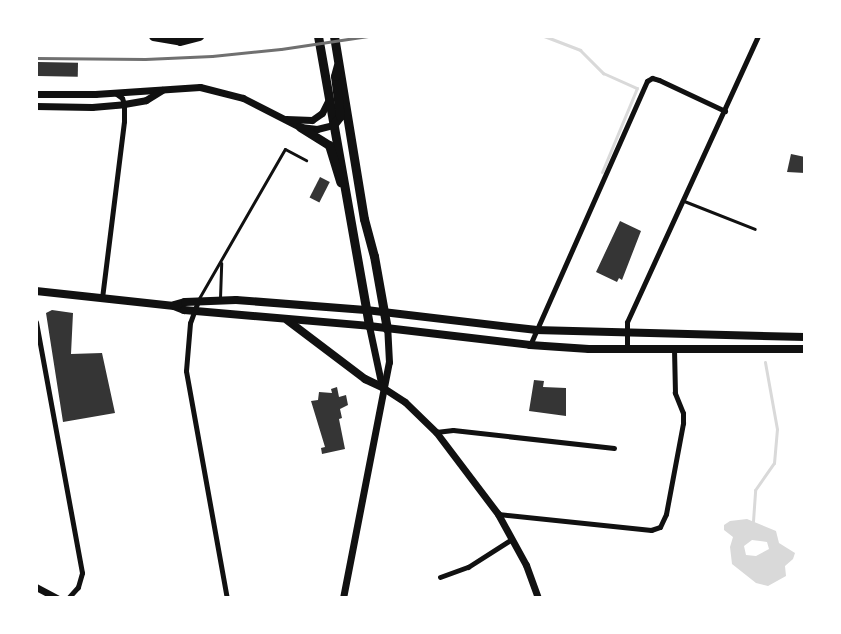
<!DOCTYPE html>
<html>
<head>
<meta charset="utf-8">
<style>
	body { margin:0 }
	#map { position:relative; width:841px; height:634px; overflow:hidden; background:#fff; font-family:"Fira Sans",sans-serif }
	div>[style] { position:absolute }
	.water>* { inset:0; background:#d9d9d9 }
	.stream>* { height:3px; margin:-1.5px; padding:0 1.5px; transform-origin:1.5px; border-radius:1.5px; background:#d9d9d9 }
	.building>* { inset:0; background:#353535; transform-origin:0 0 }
	.service>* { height:3px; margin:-1.5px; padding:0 1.5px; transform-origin:1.5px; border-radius:1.5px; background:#111 }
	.minor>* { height:5px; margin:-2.5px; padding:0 2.5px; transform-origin:2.5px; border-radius:2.5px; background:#111 }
	.tertiary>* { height:7px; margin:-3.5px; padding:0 3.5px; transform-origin:3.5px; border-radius:3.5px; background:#111 }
	.secondary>* { height:8px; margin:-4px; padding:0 4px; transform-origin:4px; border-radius:4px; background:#111 }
	.primary>* { height:9px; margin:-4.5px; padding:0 4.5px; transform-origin:4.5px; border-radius:4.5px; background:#111 }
	.rail>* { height:3px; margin:-1.5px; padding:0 1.5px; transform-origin:1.5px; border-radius:1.5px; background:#707070 }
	span { translate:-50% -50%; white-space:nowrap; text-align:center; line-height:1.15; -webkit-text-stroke:4.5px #fff; paint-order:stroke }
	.frame { position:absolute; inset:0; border:38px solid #fff; pointer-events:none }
</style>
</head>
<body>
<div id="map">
	<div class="water">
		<div style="clip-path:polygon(evenodd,747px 519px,776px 531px,779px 543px,795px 553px,793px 559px,785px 566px,786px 576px,768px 586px,756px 583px,732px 564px,730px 547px,733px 537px,724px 530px,724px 525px,730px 521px,747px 519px,752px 540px,767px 542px,769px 549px,756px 556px,746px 555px,744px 546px,752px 540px)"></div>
	</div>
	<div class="stream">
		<div style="left:544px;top:36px;width:39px;rotate:21deg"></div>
		<div style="left:580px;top:50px;width:33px;rotate:45deg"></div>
		<div style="left:603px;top:73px;width:37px;rotate:24deg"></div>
		<div style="left:637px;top:88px;width:91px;rotate:112.6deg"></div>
		<div style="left:753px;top:521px;width:31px;rotate:-86deg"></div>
		<div style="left:755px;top:490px;width:33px;rotate:-55deg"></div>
		<div style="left:774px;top:463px;width:34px;rotate:-85deg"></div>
		<div style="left:777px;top:429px;width:68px;rotate:-100.2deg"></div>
	</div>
	<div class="building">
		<div style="left:38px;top:62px;width:40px;height:14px;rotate:1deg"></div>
		<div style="clip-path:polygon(791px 154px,805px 157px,805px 173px,787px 172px)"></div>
		<div style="left:320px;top:177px;width:11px;height:23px;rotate:27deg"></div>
		<div style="clip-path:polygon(620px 221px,641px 231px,622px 280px,619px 278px,617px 282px,596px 272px)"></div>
		<div style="clip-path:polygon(52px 310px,73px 313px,71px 354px,102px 353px,115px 413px,63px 422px,46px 313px)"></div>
		<div style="clip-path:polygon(534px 380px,544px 381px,543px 387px,566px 388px,566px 416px,529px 411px)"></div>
		<div style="clip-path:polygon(337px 387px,339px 397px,346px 395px,348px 405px,340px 409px,342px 418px,339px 419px,345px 449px,322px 454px,321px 448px,325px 447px,311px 401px,318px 400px,319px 392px,332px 393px,331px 389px)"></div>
	</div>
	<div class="service">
		<div style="left:684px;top:201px;width:76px;rotate:21.5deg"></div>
		<div style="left:220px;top:298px;width:35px;rotate:-88deg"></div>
		<div style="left:198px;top:300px;width:174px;rotate:-60.1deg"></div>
		<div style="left:285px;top:149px;width:24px;rotate:28deg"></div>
	</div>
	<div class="minor">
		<div style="left:102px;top:298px;width:178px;rotate:-82.9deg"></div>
		<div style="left:124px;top:121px;width:17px;rotate:-90deg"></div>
		<div style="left:124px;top:104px;width:6px;rotate:-108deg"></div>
		<div style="left:122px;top:98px;width:9px;rotate:-144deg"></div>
		<div style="left:198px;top:301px;width:23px;rotate:110deg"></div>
		<div style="left:190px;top:323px;width:48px;rotate:94.8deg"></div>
		<div style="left:186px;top:371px;width:231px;rotate:79.8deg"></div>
		<div style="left:36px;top:322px;width:255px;rotate:79.6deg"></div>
		<div style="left:82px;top:573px;width:15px;rotate:106deg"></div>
		<div style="left:78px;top:587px;width:15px;rotate:132deg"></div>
		<div style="left:530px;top:345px;width:289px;rotate:-66.1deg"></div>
		<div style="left:647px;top:81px;width:6px;rotate:-31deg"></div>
		<div style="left:652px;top:78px;width:7px;rotate:16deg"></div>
		<div style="left:659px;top:80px;width:73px;rotate:25.2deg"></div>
		<div style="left:627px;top:349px;width:27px;rotate:-90deg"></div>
		<div style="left:627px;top:322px;width:315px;rotate:-65.4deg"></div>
		<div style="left:436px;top:432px;width:17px;rotate:-7deg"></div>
		<div style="left:453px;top:430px;width:162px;rotate:6.4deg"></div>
		<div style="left:498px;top:514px;width:154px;rotate:6deg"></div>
		<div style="left:651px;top:530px;width:9px;rotate:-18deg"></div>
		<div style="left:660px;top:527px;width:14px;rotate:-65deg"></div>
		<div style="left:666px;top:514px;width:93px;rotate:-79.4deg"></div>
		<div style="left:683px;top:423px;width:10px;rotate:-90deg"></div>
		<div style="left:683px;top:413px;width:22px;rotate:-112deg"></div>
		<div style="left:675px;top:393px;width:44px;rotate:-91.3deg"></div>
		<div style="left:440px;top:577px;width:30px;rotate:-20deg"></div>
		<div style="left:468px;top:567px;width:52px;rotate:-32.5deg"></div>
	</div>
	<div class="tertiary">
		<div style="left:36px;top:94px;width:59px"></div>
		<div style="left:95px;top:94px;width:105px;rotate:-3.8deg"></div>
		<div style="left:200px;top:87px;width:44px;rotate:14.3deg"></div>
		<div style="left:243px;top:98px;width:64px;rotate:27deg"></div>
		<div style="left:300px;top:127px;width:17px;rotate:7deg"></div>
		<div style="left:317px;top:129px;width:16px;rotate:-14deg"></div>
		<div style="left:36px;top:106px;width:56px;rotate:1deg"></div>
		<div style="left:92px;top:107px;width:32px;rotate:-5deg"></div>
		<div style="left:124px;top:104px;width:22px;rotate:-10deg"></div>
		<div style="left:146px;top:100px;width:19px;rotate:-32deg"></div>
		<div style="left:286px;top:119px;width:26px;rotate:2deg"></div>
		<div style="left:312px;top:120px;width:12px;rotate:-35deg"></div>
		<div style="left:322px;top:113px;width:13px;rotate:-63deg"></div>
		<div style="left:369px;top:326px;width:62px;rotate:78deg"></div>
		<div style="left:382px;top:387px;width:27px;rotate:33deg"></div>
		<div style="left:405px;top:402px;width:43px;rotate:44.1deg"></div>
		<div style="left:436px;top:432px;width:103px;rotate:52.9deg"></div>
		<div style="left:498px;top:514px;width:58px;rotate:61.2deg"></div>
		<div style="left:526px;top:565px;width:35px;rotate:70deg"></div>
		<div style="left:36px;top:587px;width:24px;rotate:28deg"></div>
		<div style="left:343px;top:598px;width:240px;rotate:-79deg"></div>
		<div style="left:389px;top:362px;width:33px;rotate:-93deg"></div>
	</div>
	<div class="secondary">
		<div style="left:36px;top:291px;width:139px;rotate:6.2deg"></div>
		<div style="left:174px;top:306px;width:11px;rotate:22deg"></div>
		<div style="left:184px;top:310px;width:186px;rotate:4.9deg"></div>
		<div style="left:369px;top:326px;width:162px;rotate:6.7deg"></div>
		<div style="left:530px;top:345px;width:59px;rotate:3.9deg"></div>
		<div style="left:589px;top:349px;width:216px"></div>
		<div style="left:174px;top:305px;width:11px;rotate:-15deg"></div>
		<div style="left:185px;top:302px;width:51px;rotate:-2.2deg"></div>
		<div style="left:236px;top:300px;width:130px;rotate:4.4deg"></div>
		<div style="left:366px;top:310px;width:170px;rotate:6.7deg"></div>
		<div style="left:535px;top:330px;width:270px;rotate:1.5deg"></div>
		<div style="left:287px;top:320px;width:98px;rotate:37.1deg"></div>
		<div style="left:365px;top:379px;width:19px;rotate:25deg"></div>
	</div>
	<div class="primary">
		<div style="left:153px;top:36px;width:27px;rotate:10deg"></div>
		<div style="left:180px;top:41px;width:20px;rotate:-15deg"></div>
		<div style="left:318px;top:36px;width:294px;rotate:80deg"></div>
		<div style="left:334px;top:36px;width:185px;rotate:80.7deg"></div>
		<div style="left:364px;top:219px;width:38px;rotate:75deg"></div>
		<div style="left:374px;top:256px;width:74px;rotate:79.9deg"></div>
		<div style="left:333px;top:125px;width:11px;rotate:-52deg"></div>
		<div style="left:340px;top:116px;width:40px;rotate:-97.1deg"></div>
		<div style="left:335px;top:76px;width:11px;rotate:-75deg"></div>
		<div style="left:300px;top:127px;width:34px;rotate:32deg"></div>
		<div style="left:329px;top:145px;width:39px;rotate:73deg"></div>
	</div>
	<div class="rail">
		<div style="left:36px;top:58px;width:109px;rotate:0.5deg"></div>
		<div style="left:145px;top:59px;width:67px;rotate:-2.6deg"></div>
		<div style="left:212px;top:56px;width:69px;rotate:-5.8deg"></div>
		<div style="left:281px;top:49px;width:88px;rotate:-8.5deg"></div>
	</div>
	<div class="frame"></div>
</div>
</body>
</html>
